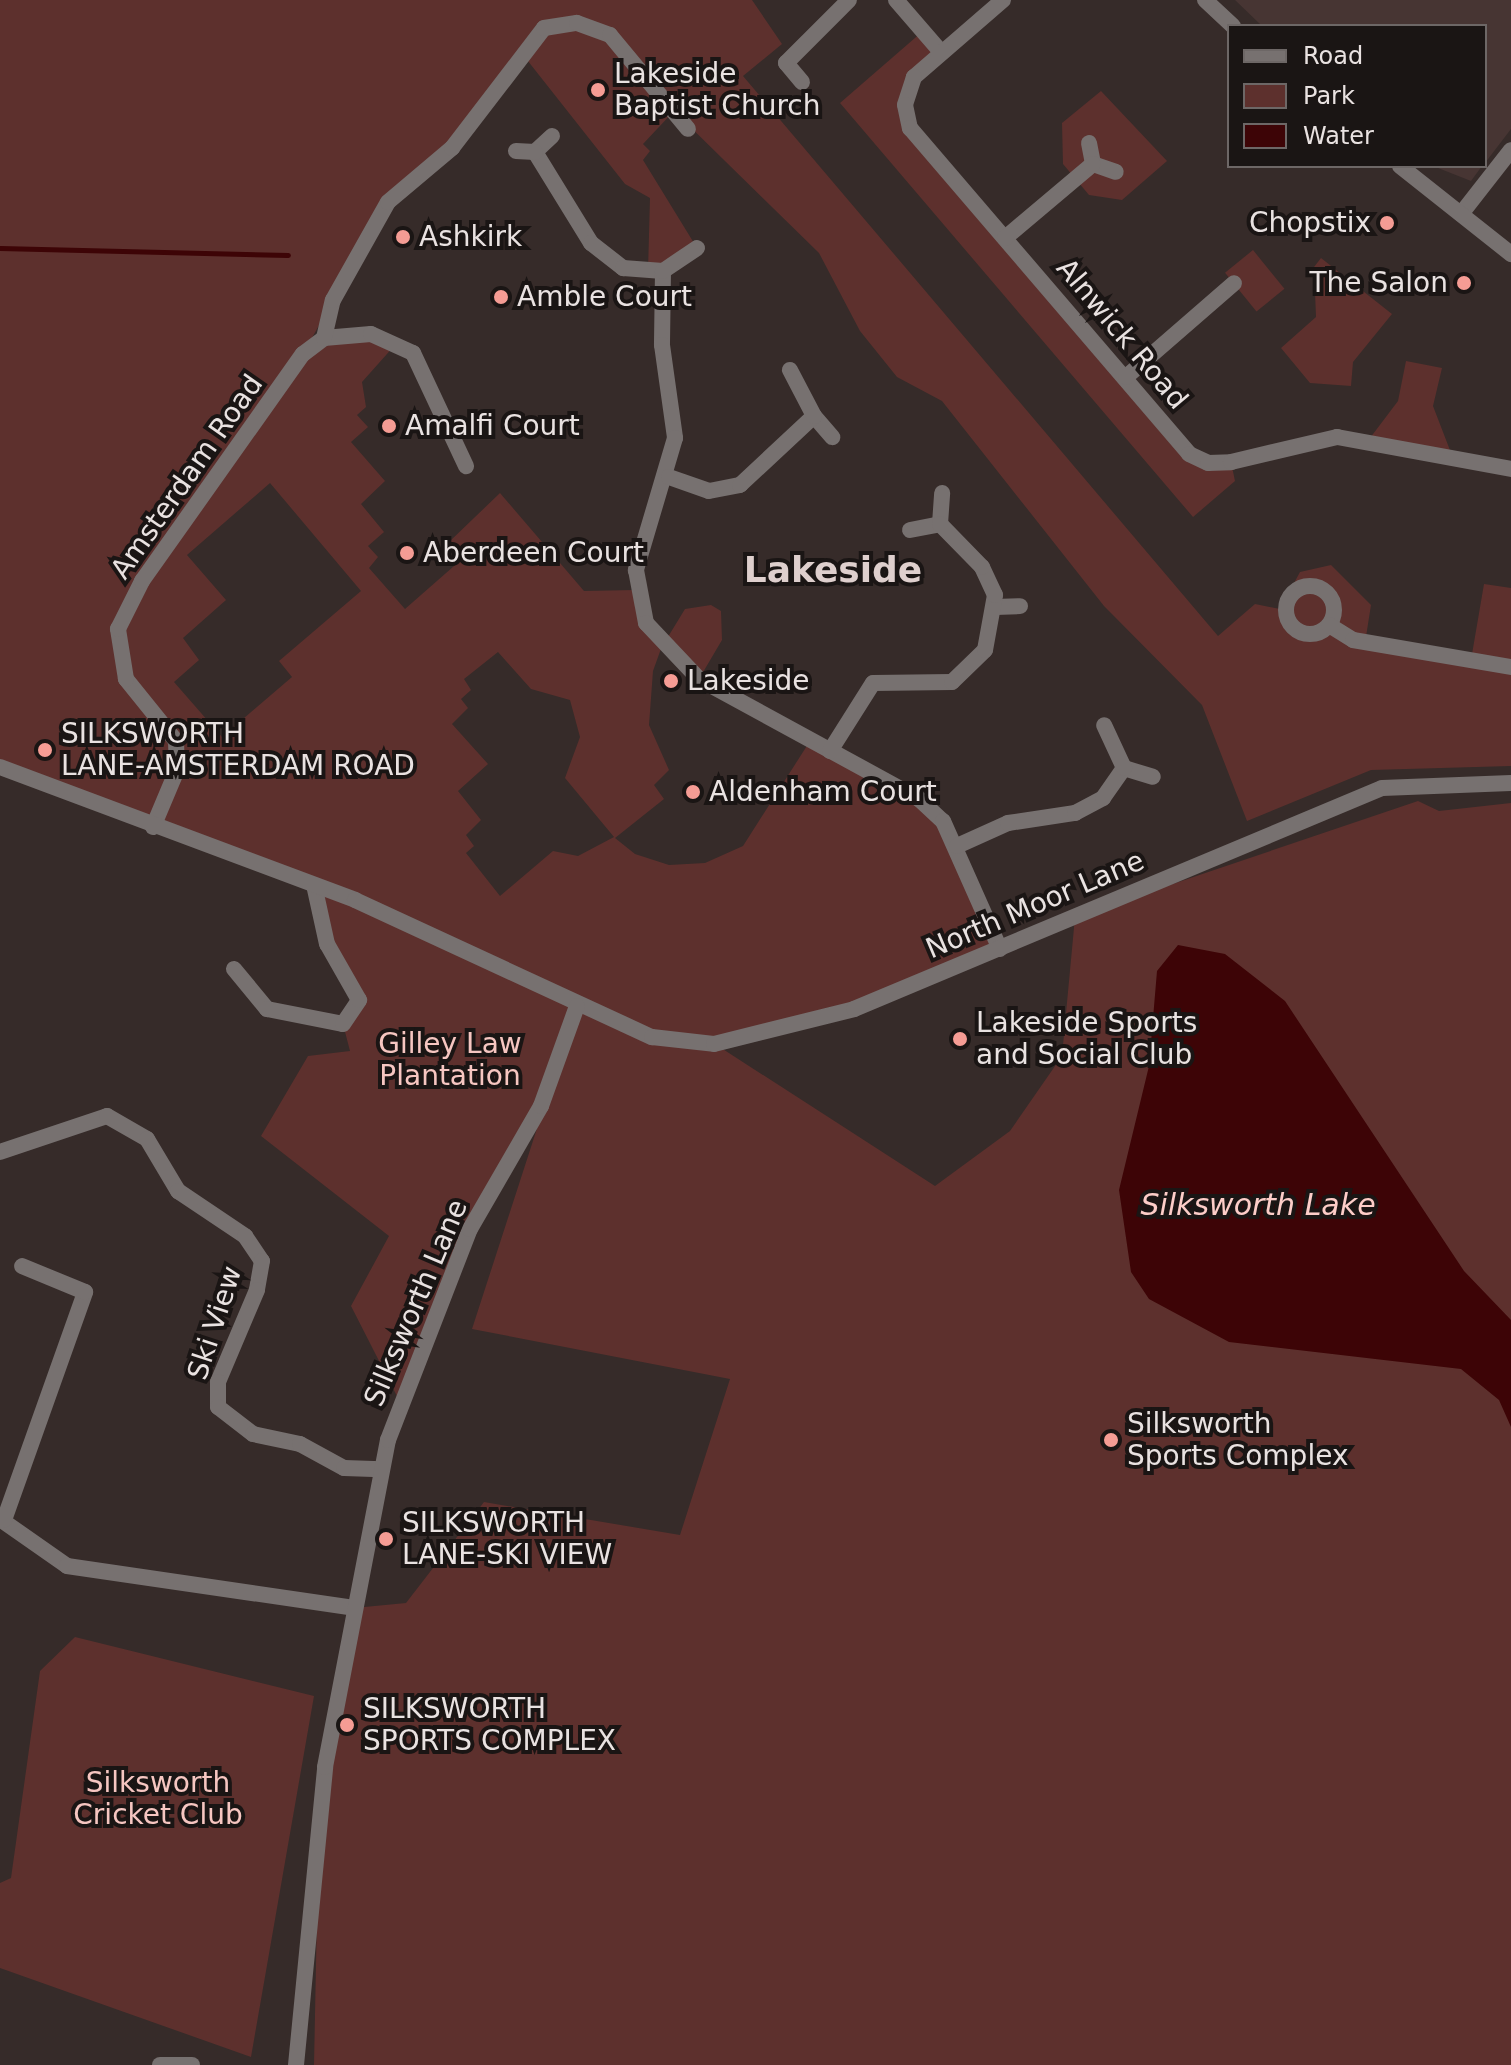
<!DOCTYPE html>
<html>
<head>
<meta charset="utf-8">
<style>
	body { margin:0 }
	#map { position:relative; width:1511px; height:2065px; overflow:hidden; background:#362b29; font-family:"DejaVu Sans",sans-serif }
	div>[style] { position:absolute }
	.built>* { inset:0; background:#473533 }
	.green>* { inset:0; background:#5d302d; transform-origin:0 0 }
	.water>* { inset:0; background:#3d0406 }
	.stream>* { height:5px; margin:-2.5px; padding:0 2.5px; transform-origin:2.5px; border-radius:2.5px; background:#3d0406 }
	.minor>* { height:16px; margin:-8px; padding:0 8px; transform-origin:8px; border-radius:8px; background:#777170 }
	.minor>.ring { margin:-8px; padding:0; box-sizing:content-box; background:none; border:16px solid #777170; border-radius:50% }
	.tertiary>* { height:16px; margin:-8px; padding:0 8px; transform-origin:8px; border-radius:8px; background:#777170 }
	.dots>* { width:22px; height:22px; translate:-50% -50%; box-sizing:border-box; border:4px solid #1a1514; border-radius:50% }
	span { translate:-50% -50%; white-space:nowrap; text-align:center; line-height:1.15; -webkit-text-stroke:8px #1a1514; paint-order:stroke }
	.poi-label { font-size:28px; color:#e9e2e1 }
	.left { translate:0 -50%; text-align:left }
	.right { translate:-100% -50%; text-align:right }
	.street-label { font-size:28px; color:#e9e2e1 }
	.park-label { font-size:28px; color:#f6c6c1 }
	.water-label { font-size:30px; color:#fdcdc8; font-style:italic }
	.district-label { font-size:36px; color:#decfcd; font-weight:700 }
	.legend { position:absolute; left:1227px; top:24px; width:260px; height:144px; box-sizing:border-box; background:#1a1514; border:2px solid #6d6766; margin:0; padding:10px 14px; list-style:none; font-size:24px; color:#e9e2e1 }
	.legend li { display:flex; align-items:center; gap:16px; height:40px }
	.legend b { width:40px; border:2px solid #6d6766 }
</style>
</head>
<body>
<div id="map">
	<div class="built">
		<div style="clip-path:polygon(1235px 0,1511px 0,1511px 129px,1485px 163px,1485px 26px,1262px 26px)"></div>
		<div style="clip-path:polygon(1433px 166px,1482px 166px,1471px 181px)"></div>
	</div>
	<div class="green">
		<div style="clip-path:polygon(evenodd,0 0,752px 0,782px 44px,743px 76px,1218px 636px,1255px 604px,1280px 609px,1300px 572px,1331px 565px,1371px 605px,1365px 643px,1471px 660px,1484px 584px,1511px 588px,1511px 766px,1371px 770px,1247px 821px,1202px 705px,1104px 606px,942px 401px,897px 377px,860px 331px,819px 253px,674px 111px,643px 144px,650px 151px,643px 160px,697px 248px,648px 271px,650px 198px,625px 184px,520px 51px,452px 148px,388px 203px,304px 352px,339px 335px,395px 345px,362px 382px,366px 407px,357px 415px,368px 427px,351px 442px,385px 481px,361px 504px,384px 532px,368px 546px,378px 557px,369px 568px,405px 609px,462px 559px,449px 542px,500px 493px,584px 591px,635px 590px,663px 645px,685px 609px,711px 605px,721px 611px,722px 640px,699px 679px,662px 646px,653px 671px,649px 725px,669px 770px,654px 785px,664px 799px,615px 838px,635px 854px,669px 865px,705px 863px,743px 846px,810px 741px,943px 821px,1000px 949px,854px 1009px,715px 1044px,935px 1186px,1010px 1131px,1062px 1056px,1075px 917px,1418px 801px,1439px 811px,1511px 803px,1511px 2065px,314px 2065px,319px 1813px,354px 1608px,406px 1603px,484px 1502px,680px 1535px,730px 1379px,472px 1329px,565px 1042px,470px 1229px,401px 1404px,351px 1306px,389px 1236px,261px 1136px,308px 1056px,350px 1051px,343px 1024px,359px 1000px,327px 944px,314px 885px,0 767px,0 0,270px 483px,361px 591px,279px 661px,292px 677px,222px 737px,174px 682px,199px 660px,183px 638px,226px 600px,187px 555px,270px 483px,0 0,498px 652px,531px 689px,570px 700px,580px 737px,565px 778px,614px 837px,578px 856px,553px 851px,500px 896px,466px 853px,474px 846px,466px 835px,481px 820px,458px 791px,488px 764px,452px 724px,468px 708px,461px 699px,471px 690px,464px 679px,498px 652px)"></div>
		<div style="clip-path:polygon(923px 31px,941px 52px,913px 77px,910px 128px,1189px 454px,1231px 462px,1235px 481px,1193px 517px,840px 103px)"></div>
		<div style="clip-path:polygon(1101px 91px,1167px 161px,1122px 200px,1089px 195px,1063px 164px,1062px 123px)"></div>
		<div style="left:1253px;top:250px;width:50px;height:36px;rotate:51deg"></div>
		<div style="clip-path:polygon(1321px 258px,1392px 314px,1353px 362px,1351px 386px,1310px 383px,1281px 348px,1316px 317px,1314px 267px)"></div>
		<div style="clip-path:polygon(1406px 361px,1442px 368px,1433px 406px,1453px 458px,1367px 442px,1398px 401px)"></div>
		<div style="clip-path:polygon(75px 1637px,314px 1696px,251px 2057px,0 1968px,0 1883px,11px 1878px,40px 1671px)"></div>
	</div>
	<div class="water">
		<div style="clip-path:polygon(1178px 945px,1225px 954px,1285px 1001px,1464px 1271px,1511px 1320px,1511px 1427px,1499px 1400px,1461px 1369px,1229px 1342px,1149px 1299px,1131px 1272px,1119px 1190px,1149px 1066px,1157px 971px)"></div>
	</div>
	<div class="stream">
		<div style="left:0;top:248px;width:288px;rotate:1.4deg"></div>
	</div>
	<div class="minor">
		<div style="left:896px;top:0;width:69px;rotate:49.1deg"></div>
		<div style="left:1003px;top:0;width:118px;rotate:139.1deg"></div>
		<div style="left:914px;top:77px;width:29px;rotate:108deg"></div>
		<div style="left:905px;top:105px;width:24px;rotate:78deg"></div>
		<div style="left:910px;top:128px;width:429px;rotate:49.4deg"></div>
		<div style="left:1189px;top:454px;width:21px;rotate:25deg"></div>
		<div style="left:1208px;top:463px;width:23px;rotate:-2deg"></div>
		<div style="left:1231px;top:462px;width:109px;rotate:-13.3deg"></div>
		<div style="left:1337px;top:437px;width:177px;rotate:10.4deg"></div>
		<div style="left:802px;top:82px;width:25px;rotate:-130deg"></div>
		<div style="left:786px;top:63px;width:89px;rotate:-45deg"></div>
		<div style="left:552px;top:136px;width:23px;rotate:137deg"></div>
		<div style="left:535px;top:152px;width:107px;rotate:58.4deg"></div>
		<div style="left:591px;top:243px;width:41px;rotate:38deg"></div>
		<div style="left:623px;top:268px;width:40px;rotate:4.3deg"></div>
		<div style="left:663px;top:271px;width:74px;rotate:90.8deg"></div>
		<div style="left:662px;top:345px;width:94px;rotate:82deg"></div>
		<div style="left:675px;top:438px;width:138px;rotate:106.5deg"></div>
		<div style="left:636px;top:570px;width:54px;rotate:79.3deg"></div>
		<div style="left:646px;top:623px;width:77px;rotate:46.6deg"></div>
		<div style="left:699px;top:679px;width:251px;rotate:28.6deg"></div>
		<div style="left:919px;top:799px;width:33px;rotate:43deg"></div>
		<div style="left:943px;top:821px;width:140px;rotate:66deg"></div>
		<div style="left:1089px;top:143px;width:21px;rotate:79deg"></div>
		<div style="left:1093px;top:164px;width:24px;rotate:19deg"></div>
		<div style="left:516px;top:151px;width:19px;rotate:3deg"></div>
		<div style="left:1461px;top:214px;width:81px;rotate:-52deg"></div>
		<div style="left:1005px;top:238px;width:115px;rotate:-40.1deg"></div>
		<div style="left:663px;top:271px;width:41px;rotate:-34.1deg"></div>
		<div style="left:324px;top:338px;width:47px;rotate:-4.9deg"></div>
		<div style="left:371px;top:334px;width:46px;rotate:24.3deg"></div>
		<div style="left:413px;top:353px;width:125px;rotate:64.9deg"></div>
		<div style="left:1126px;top:377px;width:143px;rotate:-41deg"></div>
		<div style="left:814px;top:416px;width:28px;rotate:49deg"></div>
		<div style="left:669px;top:477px;width:42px;rotate:19.3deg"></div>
		<div style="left:709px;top:491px;width:32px;rotate:-11deg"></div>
		<div style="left:740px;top:485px;width:101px;rotate:-43deg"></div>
		<div style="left:814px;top:416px;width:52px;rotate:-117.6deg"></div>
		<div style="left:910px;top:530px;width:31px;rotate:-11deg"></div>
		<div style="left:940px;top:524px;width:31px;rotate:-86deg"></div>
		<div class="ring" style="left:1286px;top:586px;width:32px;height:32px"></div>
		<div style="left:995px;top:607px;width:25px;rotate:-2deg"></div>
		<div style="left:1329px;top:625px;width:28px;rotate:32deg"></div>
		<div style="left:1353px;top:640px;width:160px;rotate:9.7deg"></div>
		<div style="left:830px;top:751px;width:80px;rotate:-57.7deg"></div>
		<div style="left:873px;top:683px;width:79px;rotate:-0.7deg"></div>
		<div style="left:952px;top:682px;width:46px;rotate:-44.1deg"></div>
		<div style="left:985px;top:650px;width:56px;rotate:-79.7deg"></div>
		<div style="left:995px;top:595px;width:31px;rotate:-115deg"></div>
		<div style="left:982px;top:567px;width:60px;rotate:-134.3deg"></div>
		<div style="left:1124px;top:768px;width:30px;rotate:17deg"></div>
		<div style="left:153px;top:827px;width:62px;rotate:-67.2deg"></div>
		<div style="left:177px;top:770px;width:29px;rotate:-92deg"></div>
		<div style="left:176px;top:741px;width:80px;rotate:-128.9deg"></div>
		<div style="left:126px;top:679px;width:51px;rotate:-99.1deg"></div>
		<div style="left:118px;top:629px;width:54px;rotate:-63.4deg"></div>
		<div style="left:142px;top:581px;width:278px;rotate:-54.7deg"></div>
		<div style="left:303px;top:354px;width:26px;rotate:-37deg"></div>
		<div style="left:324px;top:338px;width:39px;rotate:-77deg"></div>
		<div style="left:333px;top:300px;width:112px;rotate:-60.7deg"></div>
		<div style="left:388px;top:202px;width:84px;rotate:-40.2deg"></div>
		<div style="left:452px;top:148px;width:151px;rotate:-52.5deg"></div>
		<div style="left:544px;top:28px;width:33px;rotate:-9deg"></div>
		<div style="left:577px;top:23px;width:35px;rotate:20deg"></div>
		<div style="left:610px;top:35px;width:122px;rotate:50.3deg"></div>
		<div style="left:957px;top:846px;width:56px;rotate:-24.3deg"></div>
		<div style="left:1008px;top:823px;width:68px;rotate:-8.5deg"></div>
		<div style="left:1075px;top:813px;width:32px;rotate:-28deg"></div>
		<div style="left:1103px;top:798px;width:37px;rotate:-55deg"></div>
		<div style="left:1124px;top:768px;width:47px;rotate:-114.9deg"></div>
		<div style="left:234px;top:969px;width:52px;rotate:50.5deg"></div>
		<div style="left:267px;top:1009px;width:77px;rotate:11.2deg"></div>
		<div style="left:343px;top:1024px;width:29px;rotate:-56deg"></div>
		<div style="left:359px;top:1000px;width:64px;rotate:-119.7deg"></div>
		<div style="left:327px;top:944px;width:60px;rotate:-102.4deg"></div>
		<div style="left:0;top:1152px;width:113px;rotate:-18.6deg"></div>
		<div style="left:107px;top:1116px;width:46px;rotate:29.9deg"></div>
		<div style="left:147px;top:1139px;width:61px;rotate:59.2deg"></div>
		<div style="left:178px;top:1191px;width:81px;rotate:33.9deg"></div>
		<div style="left:245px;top:1236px;width:30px;rotate:56deg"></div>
		<div style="left:262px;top:1261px;width:29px;rotate:100deg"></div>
		<div style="left:257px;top:1290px;width:100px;rotate:113deg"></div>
		<div style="left:218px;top:1382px;width:25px;rotate:90deg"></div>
		<div style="left:218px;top:1407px;width:44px;rotate:37.6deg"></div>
		<div style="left:253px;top:1434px;width:48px;rotate:12deg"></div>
		<div style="left:300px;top:1444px;width:50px;rotate:28.6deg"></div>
		<div style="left:344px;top:1468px;width:37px;rotate:2deg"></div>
		<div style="left:0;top:1519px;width:82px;rotate:35deg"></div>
		<div style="left:67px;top:1566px;width:290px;rotate:8.3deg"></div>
		<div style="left:4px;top:1520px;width:242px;rotate:-70.4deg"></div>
		<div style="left:85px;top:1292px;width:68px;rotate:-157.6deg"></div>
		<div style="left:160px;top:2065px;width:32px"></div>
	</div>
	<div class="tertiary">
		<div style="left:1205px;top:0;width:38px;rotate:43deg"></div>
		<div style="left:1400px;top:166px;width:142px;rotate:38.4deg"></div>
		<div style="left:0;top:767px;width:379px;rotate:20.5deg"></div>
		<div style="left:355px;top:900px;width:327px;rotate:24.8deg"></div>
		<div style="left:652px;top:1037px;width:62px;rotate:6.4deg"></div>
		<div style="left:714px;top:1044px;width:144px;rotate:-14deg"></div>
		<div style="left:854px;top:1009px;width:572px;rotate:-22.71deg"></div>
		<div style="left:1382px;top:788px;width:129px;rotate:-2.2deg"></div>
		<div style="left:296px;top:2065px;width:299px;rotate:-84.4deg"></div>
		<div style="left:325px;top:1767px;width:333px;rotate:-79.1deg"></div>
		<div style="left:388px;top:1440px;width:226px;rotate:-68.8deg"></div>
		<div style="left:470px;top:1229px;width:142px;rotate:-60deg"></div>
		<div style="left:541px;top:1106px;width:106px;rotate:-70.2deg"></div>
	</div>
	<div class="dots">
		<div style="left:598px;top:90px;background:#f59c94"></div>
		<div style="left:1387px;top:223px;background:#f59c94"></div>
		<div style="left:403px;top:237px;background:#f59c94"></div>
		<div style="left:1464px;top:283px;background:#f59c94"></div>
		<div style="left:501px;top:297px;background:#f59c94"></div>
		<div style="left:389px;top:426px;background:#f59c94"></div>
		<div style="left:407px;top:553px;background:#f59c94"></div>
		<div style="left:671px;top:681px;background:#f59c94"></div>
		<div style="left:45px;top:750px;background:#f59c94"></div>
		<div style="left:693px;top:792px;background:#f59c94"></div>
		<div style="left:960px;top:1039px;background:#f59c94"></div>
		<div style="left:1111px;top:1440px;background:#f59c94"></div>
		<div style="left:386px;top:1539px;background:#f59c94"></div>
		<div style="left:347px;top:1725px;background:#f59c94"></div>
	</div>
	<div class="poi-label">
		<span class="left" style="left:614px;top:90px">Lakeside<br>Baptist Church</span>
		<span class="right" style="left:1371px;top:223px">Chopstix</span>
		<span class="left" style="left:419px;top:237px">Ashkirk</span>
		<span class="right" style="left:1448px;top:283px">The Salon</span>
		<span class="left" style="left:517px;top:297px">Amble Court</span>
		<span class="left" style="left:405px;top:426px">Amalfi Court</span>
		<span class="left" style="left:423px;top:553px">Aberdeen Court</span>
		<span class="left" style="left:687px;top:681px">Lakeside</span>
		<span class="left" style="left:61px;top:750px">SILKSWORTH<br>LANE-AMSTERDAM ROAD</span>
		<span class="left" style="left:709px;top:792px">Aldenham Court</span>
		<span class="left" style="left:976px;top:1039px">Lakeside Sports<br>and Social Club</span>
		<span class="left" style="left:1127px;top:1440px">Silksworth<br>Sports Complex</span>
		<span class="left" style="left:402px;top:1539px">SILKSWORTH<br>LANE-SKI VIEW</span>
		<span class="left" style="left:363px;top:1725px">SILKSWORTH<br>SPORTS COMPLEX</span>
	</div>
	<div class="street-label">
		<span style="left:1122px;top:334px;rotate:50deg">Alnwick Road</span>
		<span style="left:187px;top:477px;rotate:-55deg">Amsterdam Road</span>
		<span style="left:1035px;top:905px;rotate:-23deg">North Moor Lane</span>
		<span style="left:416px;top:1303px;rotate:-67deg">Silksworth Lane</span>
		<span style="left:215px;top:1323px;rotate:-72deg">Ski View</span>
	</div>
	<div class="park-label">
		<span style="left:450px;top:1060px">Gilley Law<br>Plantation</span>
		<span style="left:158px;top:1799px">Silksworth<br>Cricket Club</span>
	</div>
	<div class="water-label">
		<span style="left:1258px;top:1205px">Silksworth Lake</span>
	</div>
	<div class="district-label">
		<span style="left:833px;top:570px">Lakeside</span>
	</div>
	<ul class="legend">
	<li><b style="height:10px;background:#777170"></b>Road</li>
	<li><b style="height:22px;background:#5d302d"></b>Park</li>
	<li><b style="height:22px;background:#3d0406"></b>Water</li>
	</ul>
</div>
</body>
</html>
